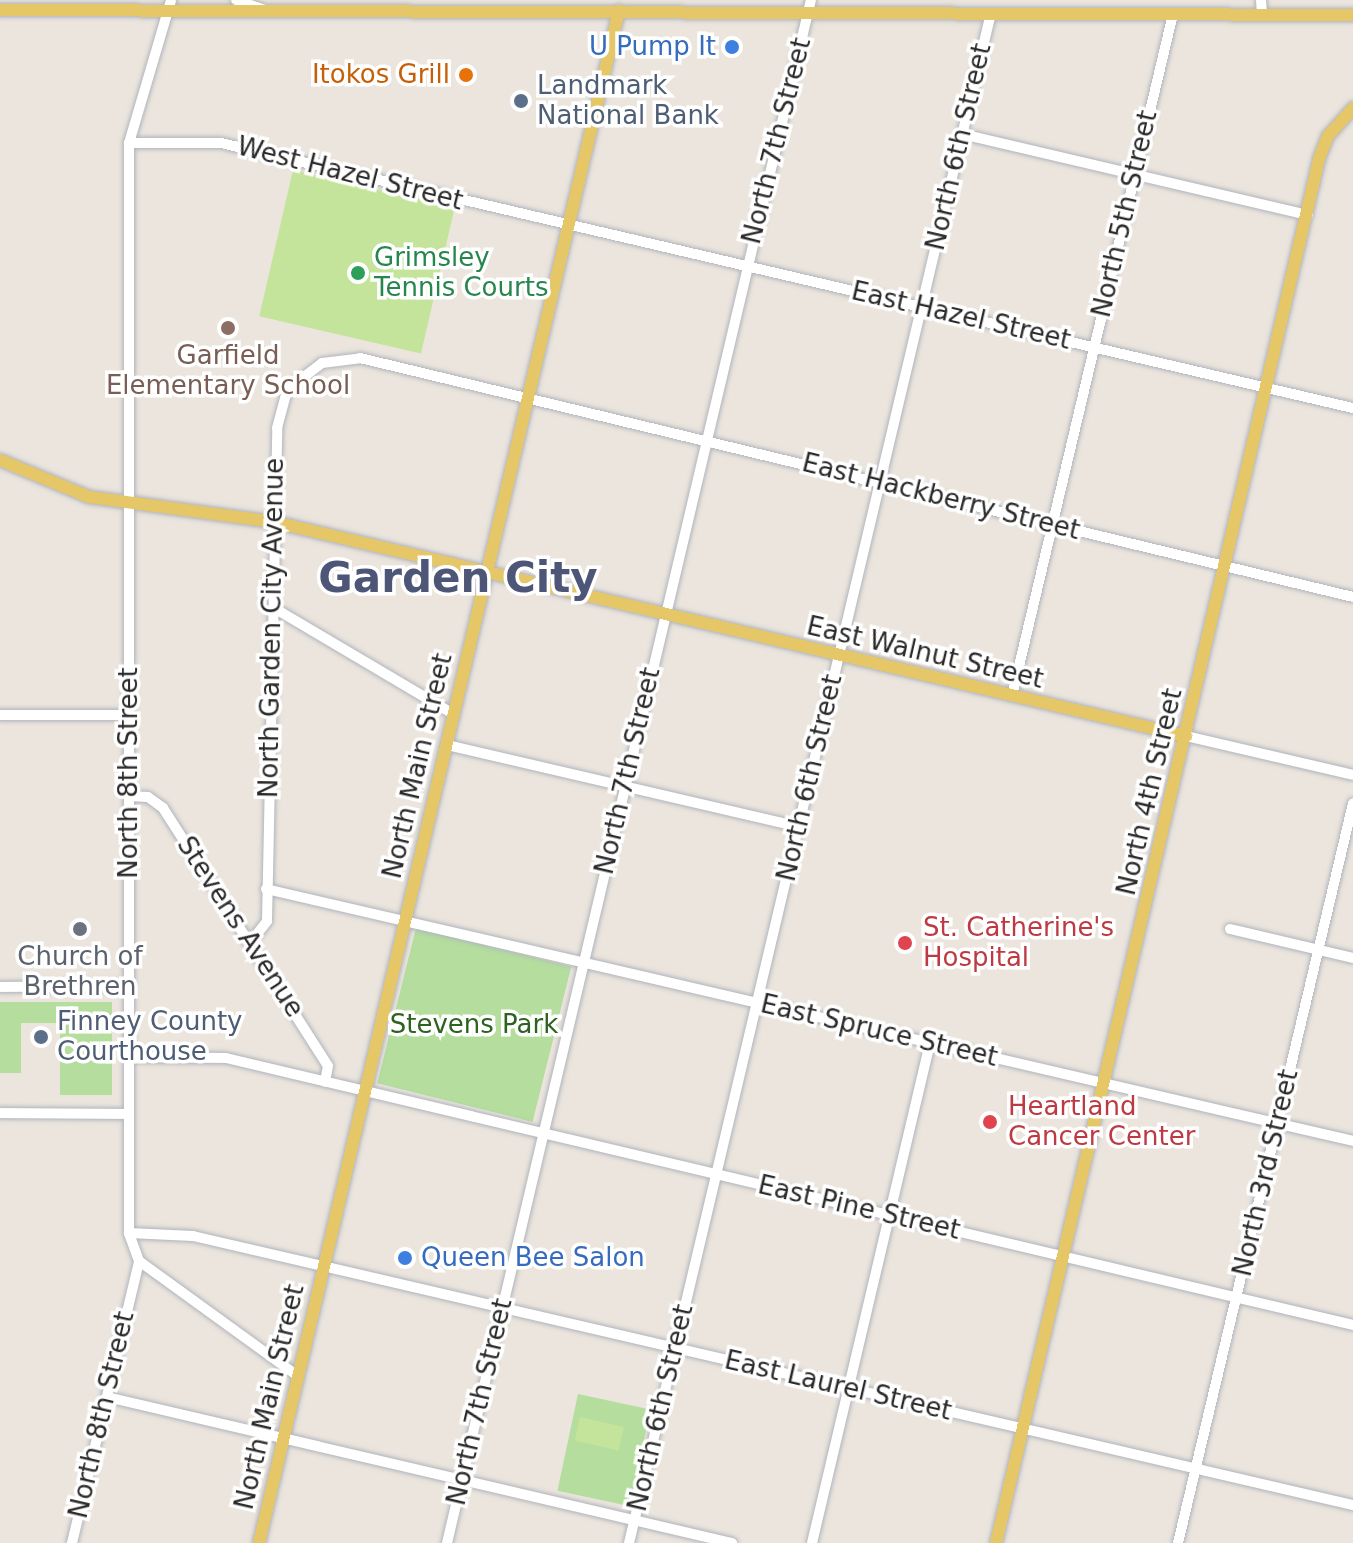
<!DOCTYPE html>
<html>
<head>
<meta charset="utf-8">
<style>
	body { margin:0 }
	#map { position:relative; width:1353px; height:1543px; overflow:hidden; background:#ebe5dd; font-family:"DejaVu Sans",sans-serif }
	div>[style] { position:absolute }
	.green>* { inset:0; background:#b4dd9e; transform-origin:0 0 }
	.pitch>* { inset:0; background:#c5e49b; transform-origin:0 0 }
	.roads { filter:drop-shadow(0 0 2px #b1b4bd) drop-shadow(0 0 2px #b1b4bd) }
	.minor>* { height:10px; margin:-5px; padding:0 5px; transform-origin:5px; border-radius:5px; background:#fff }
	.major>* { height:12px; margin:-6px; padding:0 6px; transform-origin:6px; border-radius:6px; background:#e6c768 }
	.dots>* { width:22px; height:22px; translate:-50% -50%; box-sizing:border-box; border:4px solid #fff; border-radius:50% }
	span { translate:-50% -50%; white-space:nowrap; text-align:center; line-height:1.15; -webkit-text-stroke:7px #fff; paint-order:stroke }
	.shop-label { font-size:26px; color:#366cbe }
	.right { translate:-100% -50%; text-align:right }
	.left { translate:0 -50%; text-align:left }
	.food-label { font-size:26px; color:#c56008 }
	.service-label { font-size:26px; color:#4e5e75 }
	.street-label { font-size:26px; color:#2a2a2a }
	.leisure-label { font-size:26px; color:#27864d }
	.education-label { font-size:26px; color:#785e54 }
	.health-label { font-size:26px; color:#be3a42 }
	.worship-label { font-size:26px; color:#5b616d }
	.park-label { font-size:26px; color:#2e6220 }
	.town-label { font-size:42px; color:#4e5677; font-weight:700 }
</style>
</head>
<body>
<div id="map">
	<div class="green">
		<div style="left:416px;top:928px;width:160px;height:160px;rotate:14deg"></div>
		<div style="clip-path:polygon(0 1002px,112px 1002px,112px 1095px,60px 1095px,60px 1023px,21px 1023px,21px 1073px,0 1073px)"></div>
		<div style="left:578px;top:1394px;width:74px;height:99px;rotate:12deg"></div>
	</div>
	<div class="pitch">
		<div style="left:293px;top:170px;width:166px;height:150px;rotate:13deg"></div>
		<div style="left:580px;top:1417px;width:45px;height:24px;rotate:13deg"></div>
	</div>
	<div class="roads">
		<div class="minor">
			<div style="left:236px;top:0;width:28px;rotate:19deg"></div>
			<div style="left:1261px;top:0;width:14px;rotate:86deg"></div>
			<div style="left:962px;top:134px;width:355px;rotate:13.2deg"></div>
			<div style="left:129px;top:143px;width:92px"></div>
			<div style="left:221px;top:143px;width:1163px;rotate:13.18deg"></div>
			<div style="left:274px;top:608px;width:208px;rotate:30.6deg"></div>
			<div style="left:1012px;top:696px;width:701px;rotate:-76.72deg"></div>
			<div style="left:0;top:715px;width:129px"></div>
			<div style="left:1186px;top:736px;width:171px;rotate:13.1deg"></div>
			<div style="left:447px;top:745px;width:360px;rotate:13.1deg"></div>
			<div style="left:129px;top:796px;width:19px;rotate:3deg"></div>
			<div style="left:148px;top:797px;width:19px;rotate:36deg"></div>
			<div style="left:163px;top:808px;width:306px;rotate:57.4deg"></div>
			<div style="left:328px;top:1066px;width:16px;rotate:101deg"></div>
			<div style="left:266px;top:889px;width:1116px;rotate:13.05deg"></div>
			<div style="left:1230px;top:929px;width:126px;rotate:13.3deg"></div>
			<div style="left:250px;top:943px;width:28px;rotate:-52deg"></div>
			<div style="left:267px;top:921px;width:493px;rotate:-88.8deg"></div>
			<div style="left:277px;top:428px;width:39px;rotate:-75deg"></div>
			<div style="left:287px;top:390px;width:44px;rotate:-37.6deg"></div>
			<div style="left:322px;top:363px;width:38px;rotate:-7deg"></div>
			<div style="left:360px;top:358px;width:1021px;rotate:13.53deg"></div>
			<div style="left:0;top:987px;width:129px;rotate:-0.4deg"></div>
			<div style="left:129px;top:1057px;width:97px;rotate:0.6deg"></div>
			<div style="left:226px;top:1058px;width:1158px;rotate:13.33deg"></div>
			<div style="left:0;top:1113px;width:129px;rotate:0.4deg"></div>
			<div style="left:129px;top:1233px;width:64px;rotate:2.7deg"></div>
			<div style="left:193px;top:1236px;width:1191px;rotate:13.06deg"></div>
			<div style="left:139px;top:1261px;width:196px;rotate:35.9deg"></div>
			<div style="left:107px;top:1397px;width:642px;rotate:13.15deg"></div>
			<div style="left:72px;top:1543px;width:290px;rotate:-76.6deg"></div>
			<div style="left:139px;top:1261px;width:30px;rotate:-110deg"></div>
			<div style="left:129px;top:1233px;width:1090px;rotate:-90deg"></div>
			<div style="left:129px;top:143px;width:149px;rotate:-73.6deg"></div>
			<div style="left:447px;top:1543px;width:1585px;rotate:-76.73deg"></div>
			<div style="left:629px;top:1543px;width:1572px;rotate:-76.69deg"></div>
			<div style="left:812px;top:1543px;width:514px;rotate:-76.72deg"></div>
			<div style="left:1178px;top:1543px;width:760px;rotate:-76.69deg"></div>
		</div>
		<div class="major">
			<div style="left:0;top:10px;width:1353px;rotate:0.21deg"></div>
			<div style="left:0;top:460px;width:96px;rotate:22.6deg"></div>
			<div style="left:89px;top:497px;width:187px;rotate:7.7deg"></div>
			<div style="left:274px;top:522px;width:937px;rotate:13.21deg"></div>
			<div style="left:259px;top:1543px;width:1574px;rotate:-76.78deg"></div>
			<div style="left:996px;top:1543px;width:1421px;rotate:-76.86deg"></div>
			<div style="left:1319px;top:159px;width:25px;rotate:-69deg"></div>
			<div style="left:1328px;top:136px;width:38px;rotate:-48deg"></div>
		</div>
	</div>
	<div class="dots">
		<div style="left:732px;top:47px;background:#3f7fe0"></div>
		<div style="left:466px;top:75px;background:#e8710a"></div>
		<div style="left:521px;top:101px;background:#5c6f8a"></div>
		<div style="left:358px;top:273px;background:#2e9e5b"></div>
		<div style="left:228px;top:328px;background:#8d6e63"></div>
		<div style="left:80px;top:929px;background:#6b7280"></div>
		<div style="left:905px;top:943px;background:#e0444e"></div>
		<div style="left:41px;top:1037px;background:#5c6f8a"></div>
		<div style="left:990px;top:1122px;background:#e0444e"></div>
		<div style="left:405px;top:1258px;background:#3f7fe0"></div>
	</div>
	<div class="shop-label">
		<span class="right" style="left:716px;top:47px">U Pump It</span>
		<span class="left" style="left:421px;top:1258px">Queen Bee Salon</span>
	</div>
	<div class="food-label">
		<span class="right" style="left:450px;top:75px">Itokos Grill</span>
	</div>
	<div class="service-label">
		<span class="left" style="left:537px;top:101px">Landmark<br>National Bank</span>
		<span class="left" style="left:57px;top:1037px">Finney County<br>Courthouse</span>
	</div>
	<div class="street-label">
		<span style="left:777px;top:141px;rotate:-76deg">North 7th Street</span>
		<span style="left:959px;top:147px;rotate:-77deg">North 6th Street</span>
		<span style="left:350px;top:174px;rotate:14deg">West Hazel Street</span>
		<span style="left:1125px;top:214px;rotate:-77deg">North 5th Street</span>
		<span style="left:961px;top:316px;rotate:13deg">East Hazel Street</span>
		<span style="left:941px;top:497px;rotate:14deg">East Hackberry Street</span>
		<span style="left:272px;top:628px;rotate:-89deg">North Garden City Avenue</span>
		<span style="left:925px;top:653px;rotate:13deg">East Walnut Street</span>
		<span style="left:418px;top:766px;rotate:-77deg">North Main Street</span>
		<span style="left:628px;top:771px;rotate:-77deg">North 7th Street</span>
		<span style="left:129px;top:773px;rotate:-90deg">North 8th Street</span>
		<span style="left:810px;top:778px;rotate:-77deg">North 6th Street</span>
		<span style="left:1150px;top:792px;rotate:-77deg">North 4th Street</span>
		<span style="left:240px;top:927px;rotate:57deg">Stevens Avenue</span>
		<span style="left:879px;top:1031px;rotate:13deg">East Spruce Street</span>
		<span style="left:1266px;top:1173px;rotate:-77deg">North 3rd Street</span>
		<span style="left:859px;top:1208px;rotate:13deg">East Pine Street</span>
		<span style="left:838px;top:1386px;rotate:13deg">East Laurel Street</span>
		<span style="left:270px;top:1397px;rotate:-77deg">North Main Street</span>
		<span style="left:480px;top:1402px;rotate:-77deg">North 7th Street</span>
		<span style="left:661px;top:1408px;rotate:-77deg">North 6th Street</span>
		<span style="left:102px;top:1415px;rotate:-77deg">North 8th Street</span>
	</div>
	<div class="leisure-label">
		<span class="left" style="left:374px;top:273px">Grimsley<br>Tennis Courts</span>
	</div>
	<div class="education-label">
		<span style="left:228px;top:371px">Garfield<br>Elementary School</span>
	</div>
	<div class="health-label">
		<span class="left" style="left:923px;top:943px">St. Catherine's<br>Hospital</span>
		<span class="left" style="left:1008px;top:1122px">Heartland<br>Cancer Center</span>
	</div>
	<div class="worship-label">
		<span style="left:80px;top:972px">Church of<br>Brethren</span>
	</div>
	<div class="park-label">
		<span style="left:474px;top:1025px">Stevens Park</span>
	</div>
	<div class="town-label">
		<span style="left:458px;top:578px">Garden City</span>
	</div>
</div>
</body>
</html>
